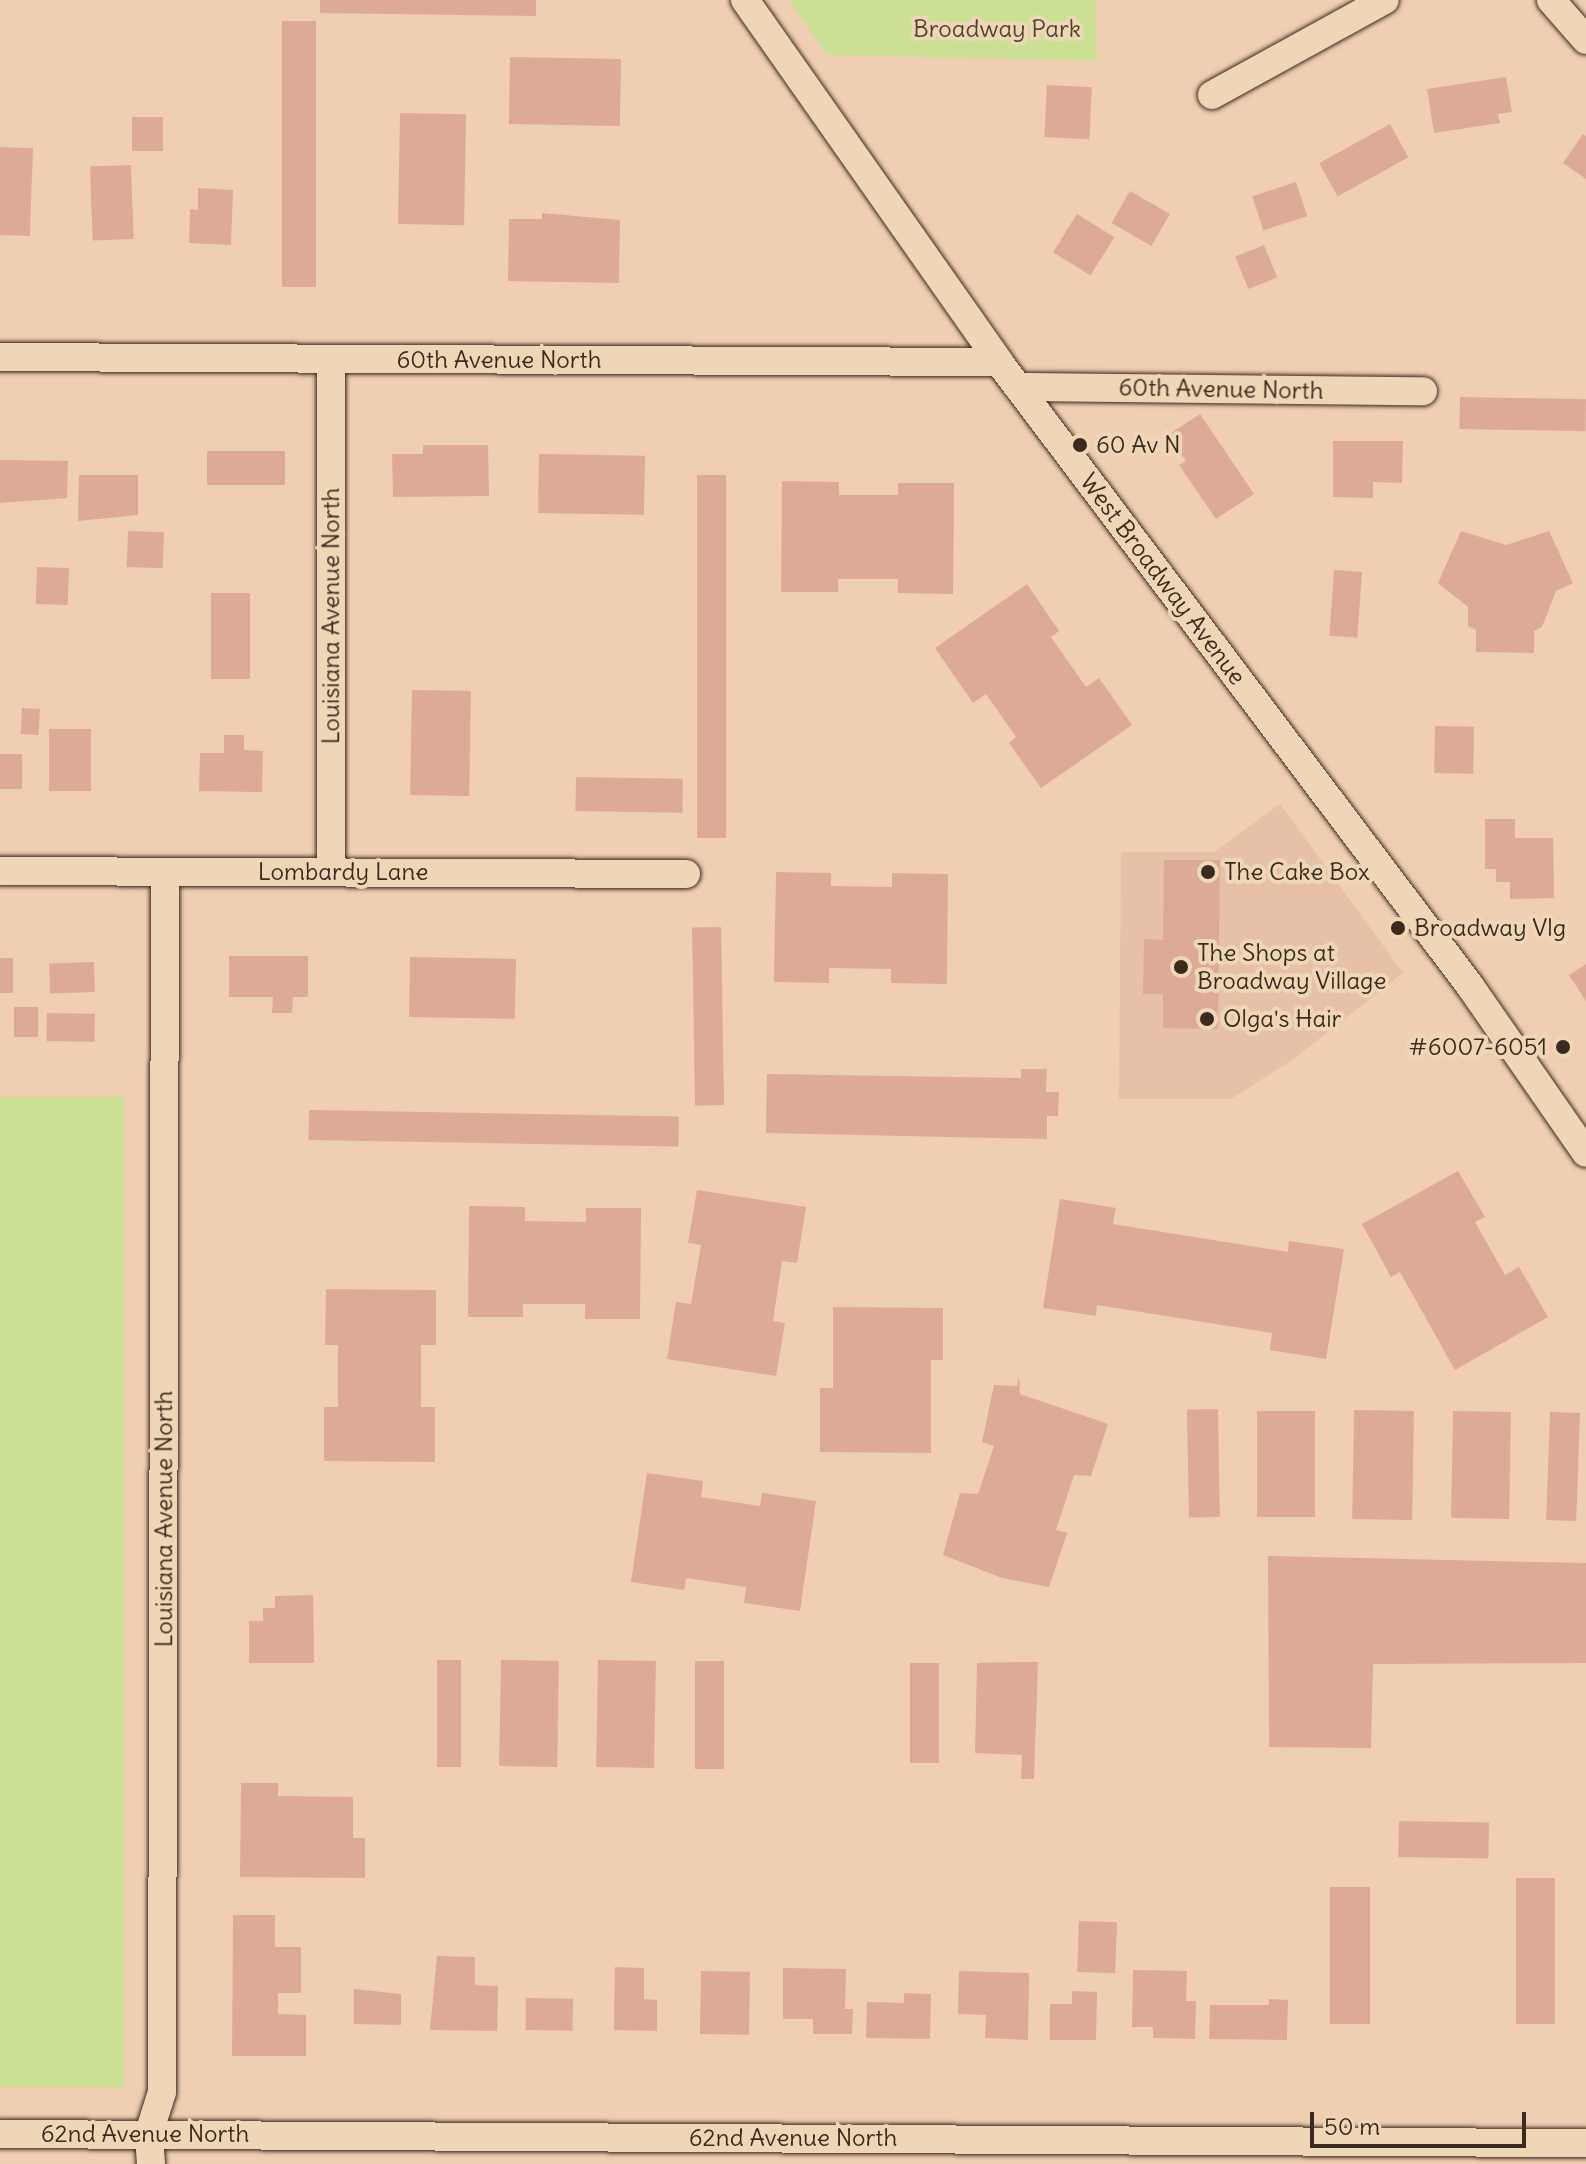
<!DOCTYPE html>
<html>
<head>
<meta charset="utf-8">
<style>
	body { margin:0 }
	#map { position:relative; width:1586px; height:2164px; overflow:hidden; background:#f0ceb2; font-family:Delius,sans-serif }
	div>[style] { position:absolute }
	.built>* { inset:0; background:#e6c0a7 }
	.green>* { inset:0; background:#cce095; transform-origin:0 0 }
	.building>* { inset:0; background:#ddaa98; transform-origin:0 0 }
	.roads { filter:drop-shadow(0 0 2px #3b2a1e) drop-shadow(0 0 2px #3b2a1e) }
	.minor>* { height:28px; margin:-14px; padding:0 14px; transform-origin:14px; border-radius:14px; background:#eed6b6 }
	.dots>* { width:22px; height:22px; translate:-50% -50%; box-sizing:border-box; border:4px solid #eed6b6; border-radius:50% }
	span { translate:-50% -50%; white-space:nowrap; text-align:center; line-height:1.15; -webkit-text-stroke:8px #eed6b6; paint-order:stroke }
	.park-label { font-size:24px; color:#514530 }
	.street-label { font-size:24px; color:#3b2a1e }
	.poi-label { font-size:24px; color:#3b2a1e }
	.left { translate:0 -50%; text-align:left }
	.right { translate:-100% -50%; text-align:right }
	.scale { position:absolute; left:1310px; top:2112px; width:216px; height:36px; box-sizing:border-box; border:4px solid #3b2a1e; border-top:0; padding-left:10px; font-size:24px; line-height:28px; white-space:nowrap; color:#3b2a1e; -webkit-text-stroke:6px #eed6b6; paint-order:stroke }
</style>
</head>
<body>
<div id="map">
	<div class="built">
		<div style="clip-path:polygon(1280px 804px,1403px 973px,1292px 1060px,1231px 1099px,1119px 1099px,1121px 852px,1214px 852px)"></div>
	</div>
	<div class="green">
		<div style="clip-path:polygon(789px 0,1096px 0,1097px 61px,827px 55px)"></div>
		<div style="left:0;top:1097px;width:124px;height:990px"></div>
	</div>
	<div class="building">
		<div style="clip-path:polygon(320px 0,536px 0,536px 16px,320px 13px)"></div>
		<div style="left:282px;top:21px;width:34px;height:266px"></div>
		<div style="left:510px;top:57px;width:111px;height:67px;rotate:1deg"></div>
		<div style="clip-path:polygon(1506px 77px,1512px 112px,1498px 114px,1500px 123px,1434px 133px,1427px 89px)"></div>
		<div style="left:1047px;top:85px;width:45px;height:52px;rotate:3deg"></div>
		<div style="left:400px;top:113px;width:66px;height:111px;rotate:1deg"></div>
		<div style="left:132px;top:117px;width:31px;height:34px"></div>
		<div style="left:1390px;top:124px;width:38px;height:81px;rotate:61deg"></div>
		<div style="clip-path:polygon(1583px 134px,1586px 136px,1586px 179px,1563px 163px)"></div>
		<div style="left:0;top:147px;width:33px;height:88px;rotate:2deg"></div>
		<div style="left:131px;top:165px;width:74px;height:41px;rotate:88deg"></div>
		<div style="left:1296px;top:182px;width:36px;height:46px;rotate:72deg"></div>
		<div style="clip-path:polygon(198px 188px,233px 190px,231px 245px,189px 243px,190px 209px,198px 210px)"></div>
		<div style="left:1130px;top:191px;width:46px;height:37px;rotate:30deg"></div>
		<div style="clip-path:polygon(542px 213px,620px 220px,619px 283px,508px 281px,509px 219px,542px 219px)"></div>
		<div style="left:1077px;top:214px;width:44px;height:45px;rotate:32deg"></div>
		<div style="left:1264px;top:245px;width:35px;height:31px;rotate:68deg"></div>
		<div style="left:1460px;top:397px;width:126px;height:32px;rotate:1deg"></div>
		<div style="clip-path:polygon(1200px 414px,1254px 494px,1216px 519px,1179px 465px,1186px 461px,1168px 435px)"></div>
		<div style="clip-path:polygon(1333px 441px,1403px 441px,1402px 483px,1373px 482px,1373px 498px,1333px 497px)"></div>
		<div style="clip-path:polygon(423px 445px,488px 445px,489px 496px,393px 497px,392px 454px,423px 454px)"></div>
		<div style="left:207px;top:451px;width:78px;height:34px"></div>
		<div style="left:539px;top:454px;width:106px;height:59px;rotate:1deg"></div>
		<div style="clip-path:polygon(0 460px,68px 461px,67px 498px,0 503px)"></div>
		<div style="clip-path:polygon(79px 475px,138px 475px,138px 515px,78px 521px)"></div>
		<div style="left:697px;top:475px;width:29px;height:363px"></div>
		<div style="clip-path:polygon(782px 481px,839px 482px,839px 495px,898px 495px,898px 483px,954px 483px,953px 594px,898px 593px,898px 579px,838px 579px,838px 592px,781px 592px)"></div>
		<div style="left:128px;top:531px;width:36px;height:36px;rotate:2deg"></div>
		<div style="clip-path:polygon(1461px 531px,1506px 545px,1549px 531px,1573px 583px,1556px 591px,1542px 627px,1534px 631px,1534px 653px,1476px 652px,1476px 630px,1468px 626px,1468px 607px,1438px 583px)"></div>
		<div style="left:37px;top:567px;width:32px;height:37px;rotate:2deg"></div>
		<div style="left:1334px;top:570px;width:28px;height:66px;rotate:4deg"></div>
		<div style="clip-path:polygon(1027px 584px,1059px 631px,1051px 637px,1086px 687px,1099px 678px,1132px 725px,1041px 788px,1009px 743px,1016px 737px,986px 694px,973px 703px,935px 648px)"></div>
		<div style="left:211px;top:593px;width:39px;height:86px"></div>
		<div style="left:412px;top:690px;width:59px;height:105px;rotate:1deg"></div>
		<div style="left:22px;top:708px;width:18px;height:26px;rotate:3deg"></div>
		<div style="left:1435px;top:726px;width:39px;height:47px;rotate:1deg"></div>
		<div style="left:49px;top:729px;width:42px;height:62px"></div>
		<div style="clip-path:polygon(224px 735px,244px 735px,244px 750px,263px 751px,262px 792px,199px 791px,200px 753px,224px 753px)"></div>
		<div style="left:0;top:754px;width:22px;height:35px"></div>
		<div style="left:576px;top:777px;width:107px;height:34px;rotate:1deg"></div>
		<div style="clip-path:polygon(1485px 819px,1515px 819px,1515px 838px,1553px 838px,1554px 898px,1510px 899px,1510px 882px,1496px 882px,1496px 869px,1485px 869px)"></div>
		<div style="clip-path:polygon(1164px 860px,1220px 860px,1218px 1029px,1163px 1028px,1163px 994px,1143px 994px,1144px 939px,1163px 940px)"></div>
		<div style="clip-path:polygon(776px 872px,831px 873px,831px 886px,892px 887px,892px 873px,948px 874px,947px 984px,891px 983px,891px 969px,829px 968px,829px 983px,774px 982px)"></div>
		<div style="left:721px;top:927px;width:178px;height:29px;rotate:89deg"></div>
		<div style="clip-path:polygon(229px 956px,308px 956px,308px 997px,293px 997px,292px 1013px,272px 1013px,273px 997px,229px 997px)"></div>
		<div style="left:410px;top:957px;width:106px;height:60px;rotate:1deg"></div>
		<div style="left:0;top:958px;width:13px;height:35px"></div>
		<div style="left:94px;top:962px;width:30px;height:45px;rotate:88deg"></div>
		<div style="clip-path:polygon(1586px 964px,1586px 1001px,1569px 975px)"></div>
		<div style="left:38px;top:1007px;width:30px;height:24px;rotate:90deg"></div>
		<div style="left:47px;top:1013px;width:48px;height:28px;rotate:1deg"></div>
		<div style="clip-path:polygon(1021px 1069px,1047px 1069px,1046px 1092px,1059px 1092px,1058px 1116px,1047px 1116px,1047px 1139px,766px 1133px,767px 1074px,1021px 1078px)"></div>
		<div style="left:309px;top:1110px;width:370px;height:30px;rotate:1deg"></div>
		<div style="clip-path:polygon(1458px 1171px,1485px 1217px,1475px 1222px,1505px 1275px,1519px 1267px,1548px 1317px,1455px 1370px,1400px 1272px,1391px 1277px,1362px 1224px)"></div>
		<div style="clip-path:polygon(697px 1190px,806px 1207px,797px 1263px,782px 1261px,773px 1321px,785px 1323px,776px 1376px,667px 1359px,676px 1302px,691px 1304px,701px 1245px,688px 1243px)"></div>
		<div style="clip-path:polygon(1060px 1199px,1116px 1208px,1113px 1224px,1288px 1252px,1289px 1241px,1344px 1249px,1326px 1359px,1270px 1350px,1272px 1333px,1097px 1305px,1096px 1316px,1043px 1308px)"></div>
		<div style="clip-path:polygon(469px 1206px,525px 1207px,525px 1221px,586px 1222px,586px 1208px,641px 1208px,640px 1319px,585px 1319px,585px 1304px,523px 1304px,523px 1317px,468px 1317px)"></div>
		<div style="clip-path:polygon(326px 1289px,436px 1290px,436px 1345px,421px 1345px,421px 1407px,435px 1407px,435px 1462px,324px 1461px,324px 1407px,338px 1407px,338px 1345px,325px 1345px)"></div>
		<div style="clip-path:polygon(833px 1307px,943px 1308px,943px 1360px,931px 1360px,931px 1453px,820px 1452px,820px 1388px,833px 1388px)"></div>
		<div style="clip-path:polygon(1019px 1377px,1020px 1394px,1108px 1424px,1091px 1476px,1074px 1475px,1056px 1530px,1067px 1533px,1049px 1587px,1002px 1578px,943px 1555px,960px 1493px,978px 1494px,994px 1446px,982px 1442px,994px 1385px,1017px 1386px)"></div>
		<div style="left:1218px;top:1409px;width:108px;height:31px;rotate:89deg"></div>
		<div style="left:1354px;top:1410px;width:60px;height:109px;rotate:1deg"></div>
		<div style="left:1257px;top:1411px;width:58px;height:106px"></div>
		<div style="left:1453px;top:1411px;width:58px;height:107px;rotate:1deg"></div>
		<div style="left:1550px;top:1412px;width:30px;height:108px;rotate:2deg"></div>
		<div style="clip-path:polygon(647px 1473px,703px 1481px,701px 1497px,760px 1506px,762px 1493px,816px 1501px,800px 1611px,744px 1603px,746px 1587px,686px 1578px,684px 1590px,631px 1582px)"></div>
		<div style="clip-path:polygon(1268px 1556px,1586px 1563px,1586px 1663px,1373px 1664px,1371px 1748px,1269px 1747px)"></div>
		<div style="clip-path:polygon(313px 1595px,314px 1663px,249px 1663px,249px 1621px,263px 1621px,263px 1608px,275px 1608px,275px 1596px)"></div>
		<div style="left:437px;top:1660px;width:24px;height:107px"></div>
		<div style="left:501px;top:1660px;width:58px;height:106px;rotate:1deg"></div>
		<div style="left:598px;top:1660px;width:58px;height:107px;rotate:1deg"></div>
		<div style="left:695px;top:1661px;width:29px;height:108px"></div>
		<div style="clip-path:polygon(1020px 1662px,1038px 1662px,1034px 1779px,1021px 1779px,1022px 1755px,975px 1753px,977px 1663px)"></div>
		<div style="left:910px;top:1663px;width:29px;height:100px"></div>
		<div style="clip-path:polygon(241px 1783px,278px 1783px,278px 1796px,353px 1797px,353px 1838px,365px 1838px,365px 1878px,240px 1877px)"></div>
		<div style="left:1399px;top:1821px;width:90px;height:36px;rotate:1deg"></div>
		<div style="left:1516px;top:1878px;width:39px;height:146px"></div>
		<div style="left:1330px;top:1887px;width:40px;height:137px"></div>
		<div style="clip-path:polygon(233px 1915px,275px 1915px,275px 1947px,301px 1947px,301px 1993px,278px 1993px,278px 2014px,306px 2015px,306px 2056px,232px 2056px)"></div>
		<div style="left:1079px;top:1921px;width:38px;height:51px;rotate:2deg"></div>
		<div style="clip-path:polygon(437px 1956px,475px 1957px,475px 1985px,498px 1986px,497px 2031px,430px 2030px)"></div>
		<div style="clip-path:polygon(615px 1967px,644px 1968px,644px 1999px,657px 2000px,657px 2031px,614px 2030px)"></div>
		<div style="clip-path:polygon(783px 1968px,846px 1969px,845px 2009px,853px 2009px,852px 2034px,813px 2034px,813px 2019px,783px 2019px)"></div>
		<div style="clip-path:polygon(1133px 1970px,1187px 1971px,1186px 2001px,1196px 2001px,1195px 2039px,1153px 2038px,1153px 2027px,1132px 2027px)"></div>
		<div style="left:701px;top:1971px;width:49px;height:63px;rotate:1deg"></div>
		<div style="clip-path:polygon(959px 1971px,1029px 1973px,1028px 2040px,985px 2038px,986px 2015px,958px 2014px)"></div>
		<div style="clip-path:polygon(354px 1989px,401px 1994px,401px 2025px,354px 2024px)"></div>
		<div style="clip-path:polygon(1072px 1991px,1097px 1992px,1096px 2040px,1050px 2040px,1050px 2004px,1072px 2004px)"></div>
		<div style="clip-path:polygon(904px 1993px,931px 1994px,930px 2039px,866px 2038px,867px 2002px,904px 2003px)"></div>
		<div style="left:526px;top:1998px;width:47px;height:32px;rotate:1deg"></div>
		<div style="clip-path:polygon(1269px 1999px,1288px 2000px,1287px 2040px,1209px 2039px,1210px 2005px,1269px 2005px)"></div>
	</div>
	<div class="roads">
		<div class="minor">
			<div style="left:745px;top:0;width:442px;rotate:54.9deg"></div>
			<div style="left:999px;top:362px;width:782px;rotate:52.95deg"></div>
			<div style="left:1470px;top:986px;width:203px;rotate:55.2deg"></div>
			<div style="left:1551px;top:0;width:53px;rotate:48.8deg"></div>
			<div style="left:1212px;top:95px;width:197px;rotate:-28.8deg"></div>
			<div style="left:0;top:357px;width:999px;rotate:0.29deg"></div>
			<div style="left:331px;top:359px;width:513px;rotate:90deg"></div>
			<div style="left:1018px;top:387px;width:405px;rotate:0.6deg"></div>
			<div style="left:0;top:871px;width:686px;rotate:0.25deg"></div>
			<div style="left:0;top:2134px;width:1586px;rotate:0.33deg"></div>
			<div style="left:151px;top:2164px;width:31px;rotate:-94deg"></div>
			<div style="left:149px;top:2133px;width:43px;rotate:-72.4deg"></div>
			<div style="left:162px;top:2092px;width:1220px;rotate:-89.86deg"></div>
		</div>
	</div>
	<div class="dots">
		<div style="left:1080px;top:445px;background:#3b2a1e"></div>
		<div style="left:1208px;top:872px;background:#3b2a1e"></div>
		<div style="left:1398px;top:928px;background:#3b2a1e"></div>
		<div style="left:1181px;top:967px;background:#3b2a1e"></div>
		<div style="left:1207px;top:1019px;background:#3b2a1e"></div>
		<div style="left:1563px;top:1047px;background:#3b2a1e"></div>
	</div>
	<div class="park-label">
		<span style="left:997px;top:29px">Broadway Park</span>
	</div>
	<div class="street-label">
		<span style="left:499px;top:360px">60th Avenue North</span>
		<span style="left:1221px;top:389px;rotate:1deg">60th Avenue North</span>
		<span style="left:1163px;top:579px;rotate:53deg">West Broadway Avenue</span>
		<span style="left:331px;top:616px;rotate:-90deg">Louisiana Avenue North</span>
		<span style="left:343px;top:872px">Lombardy Lane</span>
		<span style="left:164px;top:1519px;rotate:-90deg">Louisiana Avenue North</span>
		<span style="left:145px;top:2134px">62nd Avenue North</span>
		<span style="left:793px;top:2138px">62nd Avenue North</span>
	</div>
	<div class="poi-label">
		<span class="left" style="left:1096px;top:445px">60 Av N</span>
		<span class="left" style="left:1224px;top:872px">The Cake Box</span>
		<span class="left" style="left:1414px;top:928px">Broadway Vlg</span>
		<span class="left" style="left:1197px;top:967px">The Shops at<br>Broadway Village</span>
		<span class="left" style="left:1223px;top:1019px">Olga's Hair</span>
		<span class="right" style="left:1547px;top:1047px">#6007-6051</span>
	</div>
	<div class="scale">50 m</div>
</div>
</body>
</html>
